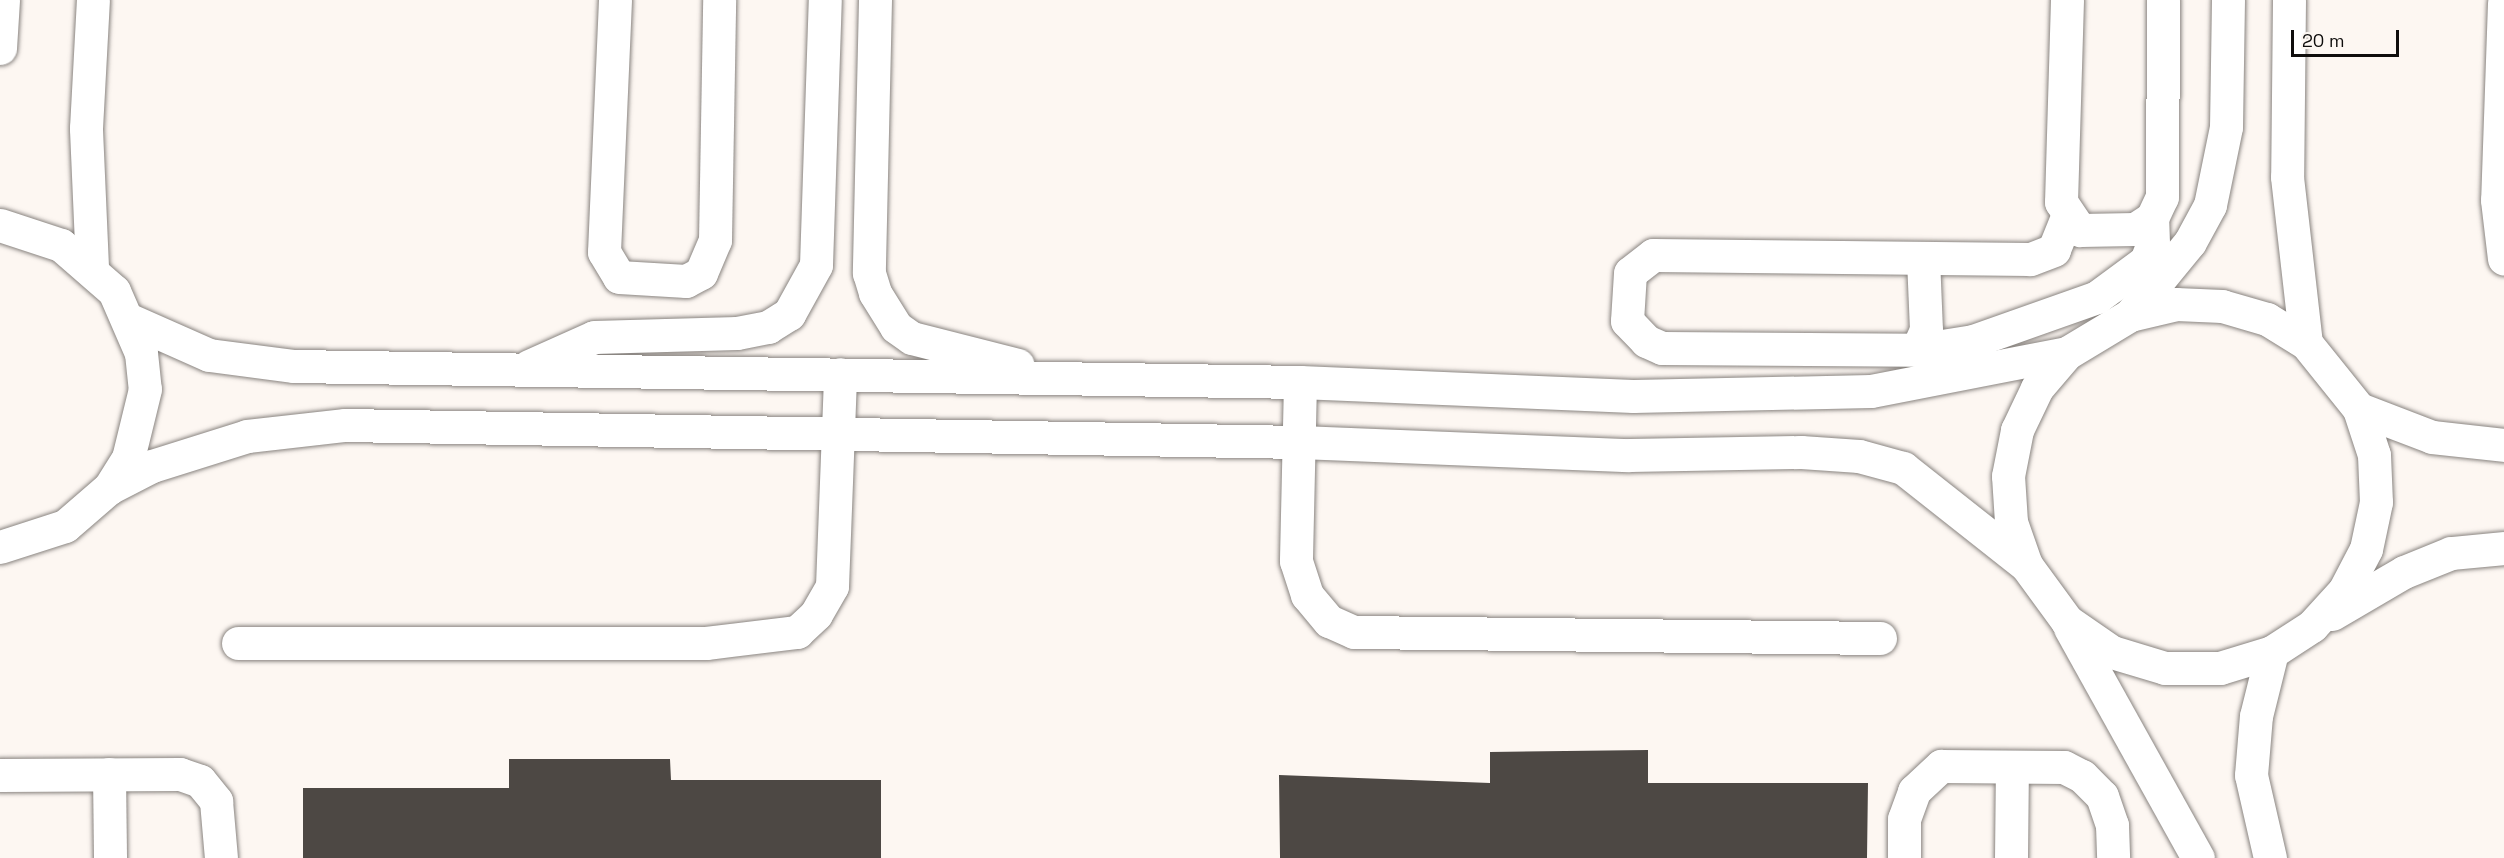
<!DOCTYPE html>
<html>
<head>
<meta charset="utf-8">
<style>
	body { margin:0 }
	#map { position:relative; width:2504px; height:858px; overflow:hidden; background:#fdf7f2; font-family:"Space Grotesk",sans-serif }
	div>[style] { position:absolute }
	.building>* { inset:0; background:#4d4844 }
	.roads { filter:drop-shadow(0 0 2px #898480) drop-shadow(0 0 2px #898480) }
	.minor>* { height:33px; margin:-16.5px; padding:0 16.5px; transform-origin:16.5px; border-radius:16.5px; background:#fff }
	span { translate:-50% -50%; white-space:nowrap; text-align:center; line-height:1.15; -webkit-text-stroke:6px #fdf7f2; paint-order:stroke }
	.scale { position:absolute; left:2291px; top:30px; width:108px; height:27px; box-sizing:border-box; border:3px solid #0f0d0c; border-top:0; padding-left:8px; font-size:18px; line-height:21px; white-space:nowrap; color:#0f0d0c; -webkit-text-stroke:4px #fdf7f2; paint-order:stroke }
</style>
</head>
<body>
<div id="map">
	<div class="building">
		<div style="clip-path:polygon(1648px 750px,1648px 783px,1868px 783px,1867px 858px,1280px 858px,1279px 775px,1490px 783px,1490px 752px)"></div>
		<div style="clip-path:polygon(509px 759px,670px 759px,671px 780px,881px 780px,881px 858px,303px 858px,303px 788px,509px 788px)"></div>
	</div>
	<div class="roads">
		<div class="minor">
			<div style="left:615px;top:0;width:252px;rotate:92.5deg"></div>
			<div style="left:604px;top:252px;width:29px;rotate:59deg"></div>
			<div style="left:619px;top:277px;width:67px;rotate:3.4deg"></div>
			<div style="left:686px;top:281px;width:17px;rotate:-28deg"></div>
			<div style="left:701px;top:273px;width:36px;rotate:-67deg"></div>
			<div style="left:715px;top:240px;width:240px;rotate:-89deg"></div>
			<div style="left:875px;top:0;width:273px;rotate:91.3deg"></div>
			<div style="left:869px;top:273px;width:21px;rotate:73deg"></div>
			<div style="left:875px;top:293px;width:40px;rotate:58deg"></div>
			<div style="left:896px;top:327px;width:19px;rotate:35deg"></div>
			<div style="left:912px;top:338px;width:109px;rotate:14.3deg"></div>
			<div style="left:2067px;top:0;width:202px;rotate:91.7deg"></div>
			<div style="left:2061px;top:202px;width:34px;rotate:56deg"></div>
			<div style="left:2080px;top:230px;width:55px;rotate:-1deg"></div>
			<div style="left:2135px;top:229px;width:20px;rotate:-33deg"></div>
			<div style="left:2152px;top:218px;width:23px;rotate:-65deg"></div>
			<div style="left:2162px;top:197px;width:197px;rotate:-89.7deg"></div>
			<div style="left:2289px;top:0;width:177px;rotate:90.6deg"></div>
			<div style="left:2287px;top:177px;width:167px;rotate:83.5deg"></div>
			<div style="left:2504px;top:3px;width:197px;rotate:92deg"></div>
			<div style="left:2497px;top:200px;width:59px;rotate:83.2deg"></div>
			<div style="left:0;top:48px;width:48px;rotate:-86.4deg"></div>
			<div style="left:2067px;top:217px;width:35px;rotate:112deg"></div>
			<div style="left:2054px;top:250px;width:26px;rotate:159deg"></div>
			<div style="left:2030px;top:259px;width:377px;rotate:-179.4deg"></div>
			<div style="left:1653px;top:255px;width:29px;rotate:142deg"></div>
			<div style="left:1630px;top:273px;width:48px;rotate:93.6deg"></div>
			<div style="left:1627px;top:321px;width:28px;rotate:46deg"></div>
			<div style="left:1646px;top:341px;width:17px;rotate:24deg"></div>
			<div style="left:1662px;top:348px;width:255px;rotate:0.4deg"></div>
			<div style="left:1917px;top:350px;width:57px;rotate:-9.1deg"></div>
			<div style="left:1973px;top:341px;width:132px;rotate:-19.5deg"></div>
			<div style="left:2097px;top:297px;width:61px;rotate:-36.3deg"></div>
			<div style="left:2146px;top:261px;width:19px;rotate:-69deg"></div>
			<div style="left:2153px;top:243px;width:25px;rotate:-92deg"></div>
			<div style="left:0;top:225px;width:64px;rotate:18.2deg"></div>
			<div style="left:61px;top:245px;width:70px;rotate:41deg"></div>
			<div style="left:114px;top:291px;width:68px;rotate:66.5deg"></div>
			<div style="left:141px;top:353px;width:36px;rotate:84deg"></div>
			<div style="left:145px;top:389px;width:71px;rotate:103.8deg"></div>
			<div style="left:128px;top:458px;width:36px;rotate:122deg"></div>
			<div style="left:109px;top:488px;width:58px;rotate:139.2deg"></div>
			<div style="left:65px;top:526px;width:68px;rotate:162.1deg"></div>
			<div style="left:92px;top:267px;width:139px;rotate:-92.5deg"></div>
			<div style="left:86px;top:128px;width:128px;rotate:-86.9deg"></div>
			<div style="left:2130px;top:315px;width:94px;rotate:-50.6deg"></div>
			<div style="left:2190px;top:242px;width:42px;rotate:-61.6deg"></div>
			<div style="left:2210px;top:205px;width:80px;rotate:-78.4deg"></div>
			<div style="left:2226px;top:127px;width:127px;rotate:-89.1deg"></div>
			<div style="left:130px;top:320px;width:86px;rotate:23.9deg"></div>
			<div style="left:209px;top:355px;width:86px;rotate:7.4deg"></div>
			<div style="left:294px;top:366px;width:1006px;rotate:0.91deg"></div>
			<div style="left:1300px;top:382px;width:333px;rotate:2.4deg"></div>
			<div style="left:1633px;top:396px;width:238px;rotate:-1.2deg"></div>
			<div style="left:1871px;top:391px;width:200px;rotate:-11deg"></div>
			<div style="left:1917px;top:350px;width:22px;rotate:-66deg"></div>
			<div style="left:1926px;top:330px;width:72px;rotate:-92.4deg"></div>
			<div style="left:529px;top:366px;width:71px;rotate:-24deg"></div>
			<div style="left:594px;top:337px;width:143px;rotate:-1.6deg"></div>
			<div style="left:737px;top:333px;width:32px;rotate:-11deg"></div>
			<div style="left:768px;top:327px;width:25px;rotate:-32deg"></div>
			<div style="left:789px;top:314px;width:56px;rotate:-61.1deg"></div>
			<div style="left:816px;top:265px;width:265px;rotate:-88.1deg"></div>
			<div style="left:1300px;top:382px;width:179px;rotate:91.3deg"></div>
			<div style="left:1296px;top:561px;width:36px;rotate:72deg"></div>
			<div style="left:1307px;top:595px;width:34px;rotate:50deg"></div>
			<div style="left:1329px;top:621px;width:27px;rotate:24deg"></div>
			<div style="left:1354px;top:632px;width:526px;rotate:0.65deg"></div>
			<div style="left:2359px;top:409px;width:48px;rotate:71.9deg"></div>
			<div style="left:2374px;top:455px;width:47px;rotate:87.6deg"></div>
			<div style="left:2376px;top:502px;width:48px;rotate:102deg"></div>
			<div style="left:2366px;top:549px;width:47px;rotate:117.6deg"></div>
			<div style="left:2344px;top:591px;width:47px;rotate:132.4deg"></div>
			<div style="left:2312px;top:626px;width:48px;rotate:147deg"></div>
			<div style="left:2272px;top:652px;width:54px;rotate:162.9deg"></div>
			<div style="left:2220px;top:668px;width:55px;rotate:180deg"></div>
			<div style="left:2165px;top:668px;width:55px;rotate:-163.2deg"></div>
			<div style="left:2112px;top:652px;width:55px;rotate:-145.4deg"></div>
			<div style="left:2067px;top:621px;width:69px;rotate:-126.2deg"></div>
			<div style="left:2026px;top:565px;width:46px;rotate:-109.2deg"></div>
			<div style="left:2011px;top:522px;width:46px;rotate:-93.7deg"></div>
			<div style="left:2008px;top:476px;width:47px;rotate:-78.9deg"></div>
			<div style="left:2017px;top:430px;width:47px;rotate:-64.5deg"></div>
			<div style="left:2037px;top:388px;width:46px;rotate:-49.4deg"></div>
			<div style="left:2067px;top:353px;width:74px;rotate:-31.1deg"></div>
			<div style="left:2130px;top:315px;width:47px;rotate:-13.4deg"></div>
			<div style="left:2176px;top:304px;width:46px;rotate:2.5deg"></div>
			<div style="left:2222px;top:306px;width:47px;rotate:16.1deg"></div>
			<div style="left:2267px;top:319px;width:46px;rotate:31.6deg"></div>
			<div style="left:2306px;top:343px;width:85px;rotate:51.2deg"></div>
			<div style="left:2359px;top:409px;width:78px;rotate:21deg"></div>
			<div style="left:2432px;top:437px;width:72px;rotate:6.3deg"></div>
			<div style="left:109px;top:488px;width:48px;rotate:-27.1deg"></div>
			<div style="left:152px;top:466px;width:100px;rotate:-17.5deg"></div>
			<div style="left:247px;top:436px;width:99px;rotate:-6.4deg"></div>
			<div style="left:345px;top:425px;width:955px;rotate:1.02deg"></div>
			<div style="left:1300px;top:442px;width:329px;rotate:2.3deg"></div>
			<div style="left:1629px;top:455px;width:172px;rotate:-1deg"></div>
			<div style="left:1801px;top:452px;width:58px;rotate:3.9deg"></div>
			<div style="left:1859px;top:456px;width:46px;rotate:15.3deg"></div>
			<div style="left:1903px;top:468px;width:157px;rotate:38.3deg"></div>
			<div style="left:2332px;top:614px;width:83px;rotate:-30.3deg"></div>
			<div style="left:2404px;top:572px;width:51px;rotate:-22deg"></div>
			<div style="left:2451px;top:553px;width:53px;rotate:-5.4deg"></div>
			<div style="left:2070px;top:628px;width:263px;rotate:60.9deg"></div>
			<div style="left:238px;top:643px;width:468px"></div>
			<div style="left:706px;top:643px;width:92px;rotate:-6.9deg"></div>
			<div style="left:797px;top:632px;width:26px;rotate:-43deg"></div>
			<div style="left:816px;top:614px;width:32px;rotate:-60deg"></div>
			<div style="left:832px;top:586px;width:212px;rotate:-87.8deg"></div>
			<div style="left:109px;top:774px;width:84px;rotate:89.3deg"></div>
			<div style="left:0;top:775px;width:180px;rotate:-0.3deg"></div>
			<div style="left:180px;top:774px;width:21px;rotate:19deg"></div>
			<div style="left:200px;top:781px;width:26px;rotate:51deg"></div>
			<div style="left:216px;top:801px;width:57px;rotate:85deg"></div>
			<div style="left:1904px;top:858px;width:39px;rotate:-90deg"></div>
			<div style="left:1904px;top:819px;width:30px;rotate:-70deg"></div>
			<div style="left:1914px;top:791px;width:37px;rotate:-43deg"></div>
			<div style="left:1941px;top:766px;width:123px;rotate:0.5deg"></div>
			<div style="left:2064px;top:767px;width:20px;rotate:27deg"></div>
			<div style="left:2082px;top:776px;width:28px;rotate:45deg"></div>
			<div style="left:2102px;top:796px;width:31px;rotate:71deg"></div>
			<div style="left:2112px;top:825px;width:33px;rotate:88deg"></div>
			<div style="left:2011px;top:858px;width:91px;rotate:-89.4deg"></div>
			<div style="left:2270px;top:858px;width:85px;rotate:-102.9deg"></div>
			<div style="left:2251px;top:775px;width:59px;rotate:-85.2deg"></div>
			<div style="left:2256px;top:716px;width:66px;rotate:-76deg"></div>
		</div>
	</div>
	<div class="scale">20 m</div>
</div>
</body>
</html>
